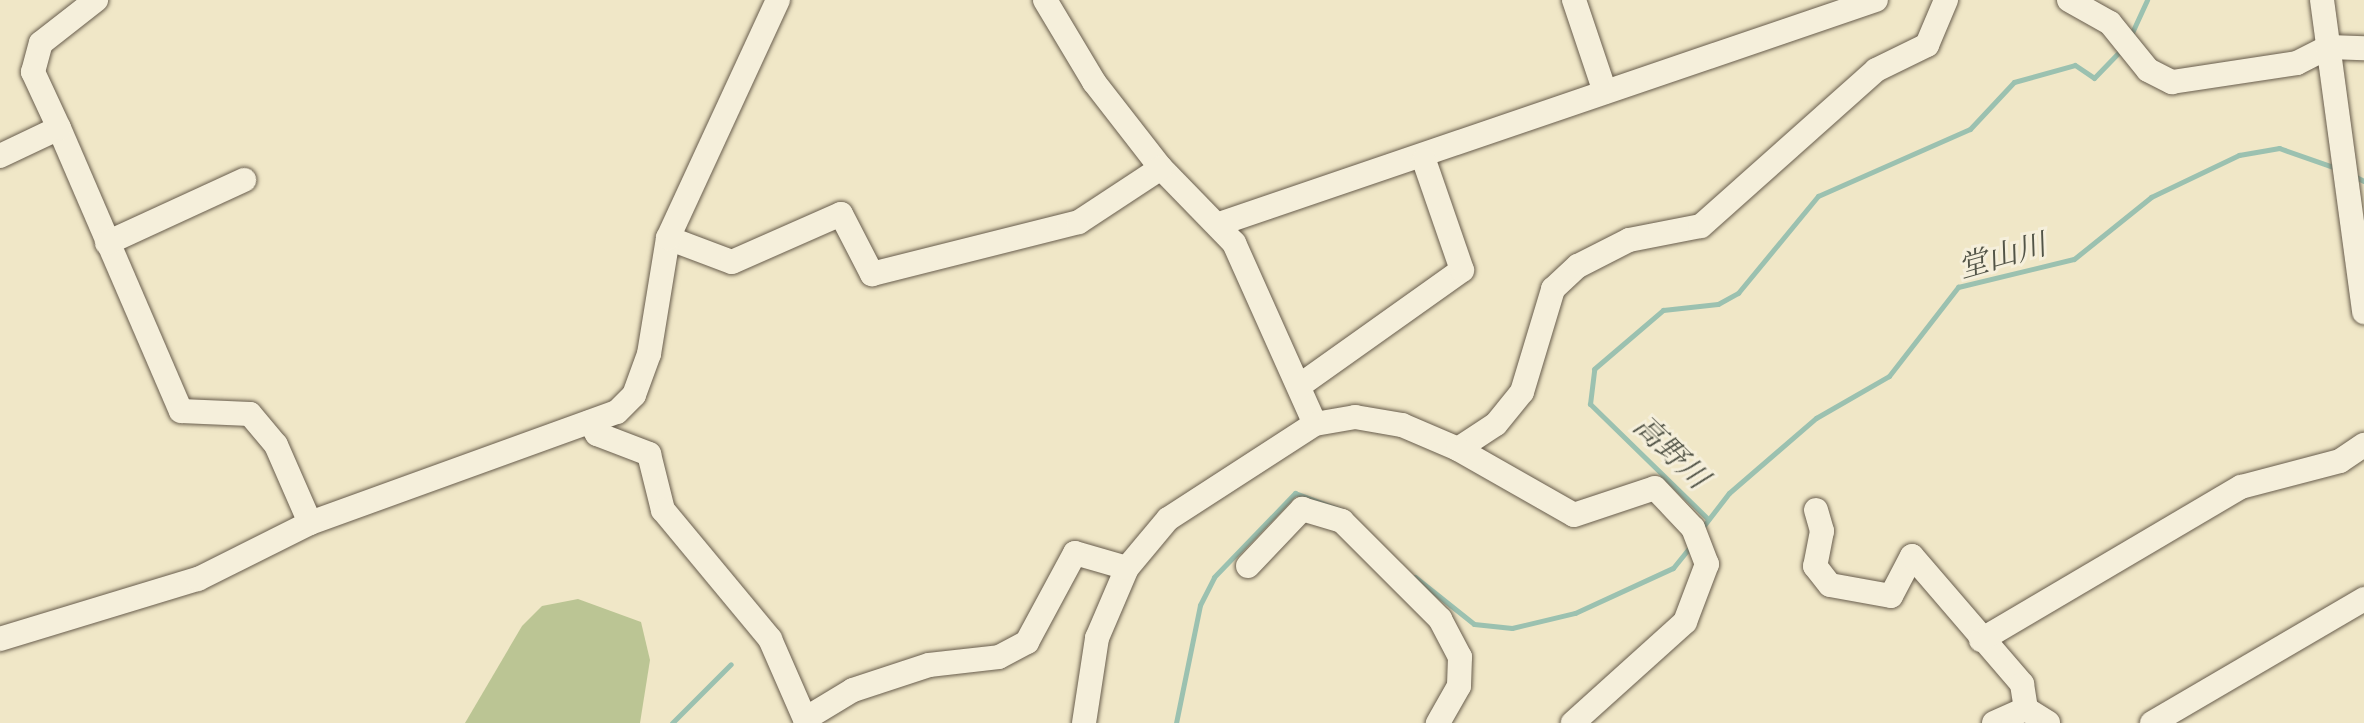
<!DOCTYPE html>
<html>
<head>
<meta charset="utf-8">
<style>
	body { margin:0 }
	#map { position:relative; width:2364px; height:723px; overflow:hidden; background:#f0e7c7; font-family:"IM FELL Great Primer","Noto Serif JP",serif }
	div>[style] { position:absolute }
	.green>* { inset:0; background:#bbc594 }
	.stream>* { height:5px; margin:-2.5px; padding:0 2.5px; transform-origin:2.5px; border-radius:2.5px; background:#9bc1b0 }
	.roads { filter:drop-shadow(0 0 2px #685d4d) drop-shadow(0 0 2px #685d4d) }
	.minor>* { height:24px; margin:-12px; padding:0 12px; transform-origin:12px; border-radius:12px; background:#f5efdb }
	span { translate:-50% -50%; white-space:nowrap; text-align:center; line-height:1.15; -webkit-text-stroke:6px #f5efdb; paint-order:stroke }
	.water-label { font-size:30px; color:#525447; font-style:italic }
</style>
</head>
<body>
<div id="map">
	<div class="green">
		<div style="clip-path:polygon(578px 599px,641px 622px,650px 660px,640px 723px,465px 723px,522px 626px,542px 606px)"></div>
	</div>
	<div class="stream">
		<div style="left:2130px;top:37px;width:41px;rotate:-65.3deg"></div>
		<div style="left:2352px;top:175px;width:13px;rotate:27deg"></div>
		<div style="left:1708px;top:519px;width:165px;rotate:-135.7deg"></div>
		<div style="left:1590px;top:404px;width:35px;rotate:-83deg"></div>
		<div style="left:1594px;top:369px;width:91px;rotate:-40.5deg"></div>
		<div style="left:1663px;top:310px;width:55px;rotate:-6.2deg"></div>
		<div style="left:1718px;top:304px;width:23px;rotate:-29deg"></div>
		<div style="left:1738px;top:293px;width:126px;rotate:-50.5deg"></div>
		<div style="left:1818px;top:196px;width:166px;rotate:-23.8deg"></div>
		<div style="left:1970px;top:129px;width:64px;rotate:-46.9deg"></div>
		<div style="left:2014px;top:82px;width:63px;rotate:-15.6deg"></div>
		<div style="left:2075px;top:65px;width:23px;rotate:34deg"></div>
		<div style="left:2094px;top:78px;width:40px;rotate:-46deg"></div>
		<div style="left:1702px;top:528px;width:44px;rotate:-52.4deg"></div>
		<div style="left:1729px;top:493px;width:115px;rotate:-40.8deg"></div>
		<div style="left:1816px;top:418px;width:84px;rotate:-29.9deg"></div>
		<div style="left:1889px;top:376px;width:113px;rotate:-52.2deg"></div>
		<div style="left:1958px;top:287px;width:119px;rotate:-13.6deg"></div>
		<div style="left:2074px;top:259px;width:99px;rotate:-38.8deg"></div>
		<div style="left:2151px;top:197px;width:98px;rotate:-25.5deg"></div>
		<div style="left:2239px;top:155px;width:41px;rotate:-9.9deg"></div>
		<div style="left:2279px;top:148px;width:60px;rotate:19.3deg"></div>
		<div style="left:1415px;top:577px;width:75px;rotate:38.5deg"></div>
		<div style="left:1474px;top:624px;width:38px;rotate:6deg"></div>
		<div style="left:1512px;top:628px;width:65px;rotate:-13.4deg"></div>
		<div style="left:1575px;top:613px;width:108px;rotate:-24.7deg"></div>
		<div style="left:1673px;top:568px;width:27px;rotate:-51deg"></div>
		<div style="left:672px;top:723px;width:83px;rotate:-45deg"></div>
		<div style="left:1176px;top:723px;width:120px;rotate:-78.5deg"></div>
		<div style="left:1200px;top:605px;width:31px;rotate:-63deg"></div>
		<div style="left:1214px;top:577px;width:117px;rotate:-46deg"></div>
		<div style="left:1295px;top:493px;width:51px;rotate:20.6deg"></div>
	</div>
	<div class="roads">
		<div class="minor">
			<div style="left:1045px;top:0;width:96px;rotate:59.1deg"></div>
			<div style="left:1094px;top:82px;width:109px;rotate:52.1deg"></div>
			<div style="left:1161px;top:168px;width:105px;rotate:45.8deg"></div>
			<div style="left:1234px;top:243px;width:198px;rotate:65.9deg"></div>
			<div style="left:1574px;top:0;width:97px;rotate:71.4deg"></div>
			<div style="left:2069px;top:0;width:47px;rotate:29.3deg"></div>
			<div style="left:2110px;top:23px;width:60px;rotate:51deg"></div>
			<div style="left:2148px;top:70px;width:27px;rotate:27deg"></div>
			<div style="left:2172px;top:82px;width:126px;rotate:-8.6deg"></div>
			<div style="left:2297px;top:63px;width:36px;rotate:-27deg"></div>
			<div style="left:2329px;top:47px;width:35px;rotate:2deg"></div>
			<div style="left:2322px;top:0;width:315px;rotate:82.3deg"></div>
			<div style="left:59px;top:128px;width:308px;rotate:66.7deg"></div>
			<div style="left:181px;top:411px;width:69px;rotate:2.5deg"></div>
			<div style="left:250px;top:414px;width:40px;rotate:50deg"></div>
			<div style="left:276px;top:445px;width:85px;rotate:66.4deg"></div>
			<div style="left:0;top:156px;width:65px;rotate:-25.4deg"></div>
			<div style="left:59px;top:128px;width:62px;rotate:-114.9deg"></div>
			<div style="left:33px;top:72px;width:30px;rotate:-75deg"></div>
			<div style="left:41px;top:43px;width:70px;rotate:-38deg"></div>
			<div style="left:1219px;top:224px;width:694px;rotate:-18.83deg"></div>
			<div style="left:668px;top:238px;width:68px;rotate:20.6deg"></div>
			<div style="left:732px;top:262px;width:119px;rotate:-23.8deg"></div>
			<div style="left:841px;top:214px;width:68px;rotate:62.7deg"></div>
			<div style="left:872px;top:274px;width:213px;rotate:-14.1deg"></div>
			<div style="left:1079px;top:222px;width:98px;rotate:-33.4deg"></div>
			<div style="left:107px;top:243px;width:151px;rotate:-24.7deg"></div>
			<div style="left:1299px;top:386px;width:200px;rotate:-35.4deg"></div>
			<div style="left:1462px;top:270px;width:116px;rotate:-109.1deg"></div>
			<div style="left:590px;top:422px;width:14px;rotate:60deg"></div>
			<div style="left:597px;top:434px;width:56px;rotate:21deg"></div>
			<div style="left:649px;top:454px;width:58px;rotate:76deg"></div>
			<div style="left:663px;top:510px;width:168px;rotate:50.3deg"></div>
			<div style="left:770px;top:639px;width:87px;rotate:66.4deg"></div>
			<div style="left:805px;top:719px;width:56px;rotate:-31.1deg"></div>
			<div style="left:853px;top:690px;width:80px;rotate:-18.2deg"></div>
			<div style="left:929px;top:665px;width:70px;rotate:-6.5deg"></div>
			<div style="left:999px;top:657px;width:32px;rotate:-28deg"></div>
			<div style="left:1027px;top:642px;width:101px;rotate:-61.7deg"></div>
			<div style="left:1075px;top:553px;width:54px;rotate:16.1deg"></div>
			<div style="left:1458px;top:449px;width:45px;rotate:-33.3deg"></div>
			<div style="left:1496px;top:424px;width:41px;rotate:-50.9deg"></div>
			<div style="left:1522px;top:392px;width:108px;rotate:-73.2deg"></div>
			<div style="left:1553px;top:289px;width:34px;rotate:-43deg"></div>
			<div style="left:1578px;top:266px;width:57px;rotate:-27deg"></div>
			<div style="left:1629px;top:240px;width:73px;rotate:-11deg"></div>
			<div style="left:1701px;top:226px;width:234px;rotate:-41.7deg"></div>
			<div style="left:1876px;top:70px;width:57px;rotate:-26.1deg"></div>
			<div style="left:1927px;top:45px;width:49px;rotate:-67.1deg"></div>
			<div style="left:1816px;top:510px;width:22px;rotate:74deg"></div>
			<div style="left:1822px;top:531px;width:36px;rotate:101deg"></div>
			<div style="left:1815px;top:566px;width:24px;rotate:52deg"></div>
			<div style="left:1830px;top:585px;width:62px;rotate:10.2deg"></div>
			<div style="left:1891px;top:596px;width:45px;rotate:-62.3deg"></div>
			<div style="left:1912px;top:556px;width:169px;rotate:49.3deg"></div>
			<div style="left:2022px;top:684px;width:25px;rotate:81deg"></div>
			<div style="left:1248px;top:566px;width:79px;rotate:-46.5deg"></div>
			<div style="left:1302px;top:509px;width:42px;rotate:16.7deg"></div>
			<div style="left:1342px;top:521px;width:139px;rotate:45deg"></div>
			<div style="left:1440px;top:619px;width:43px;rotate:62.2deg"></div>
			<div style="left:1460px;top:657px;width:29px;rotate:92deg"></div>
			<div style="left:1459px;top:686px;width:43px;rotate:119.6deg"></div>
			<div style="left:0;top:639px;width:207px;rotate:-16.9deg"></div>
			<div style="left:198px;top:579px;width:125px;rotate:-26.6deg"></div>
			<div style="left:310px;top:523px;width:326px;rotate:-19.9deg"></div>
			<div style="left:617px;top:412px;width:24px;rotate:-45deg"></div>
			<div style="left:634px;top:395px;width:44px;rotate:-69.9deg"></div>
			<div style="left:649px;top:354px;width:118px;rotate:-80.7deg"></div>
			<div style="left:668px;top:238px;width:262px;rotate:-65.2deg"></div>
			<div style="left:1981px;top:640px;width:302px;rotate:-30.5deg"></div>
			<div style="left:2241px;top:487px;width:102px;rotate:-14.7deg"></div>
			<div style="left:2340px;top:461px;width:29px;rotate:-34deg"></div>
			<div style="left:1084px;top:723px;width:86px;rotate:-81.3deg"></div>
			<div style="left:1097px;top:638px;width:76px;rotate:-66.8deg"></div>
			<div style="left:1127px;top:568px;width:64px;rotate:-50.1deg"></div>
			<div style="left:1168px;top:519px;width:175px;rotate:-32.9deg"></div>
			<div style="left:1315px;top:424px;width:41px;rotate:-9.9deg"></div>
			<div style="left:1355px;top:417px;width:48px;rotate:9.7deg"></div>
			<div style="left:1402px;top:425px;width:61px;rotate:23.2deg"></div>
			<div style="left:1458px;top:449px;width:133px;rotate:29.6deg"></div>
			<div style="left:1574px;top:515px;width:85px;rotate:-18.4deg"></div>
			<div style="left:1655px;top:488px;width:55px;rotate:46.5deg"></div>
			<div style="left:1693px;top:528px;width:39px;rotate:69deg"></div>
			<div style="left:1707px;top:564px;width:62px;rotate:110.8deg"></div>
			<div style="left:1685px;top:622px;width:151px;rotate:138deg"></div>
			<div style="left:1994px;top:723px;width:35px;rotate:-24deg"></div>
			<div style="left:2026px;top:709px;width:26px;rotate:32deg"></div>
			<div style="left:2152px;top:723px;width:246px;rotate:-30.3deg"></div>
		</div>
	</div>
	<div class="water-label">
		<span style="left:2002px;top:256px;rotate:-16deg">堂山川</span>
		<span style="left:1671px;top:452px;rotate:44deg">高野川</span>
	</div>
</div>
</body>
</html>
